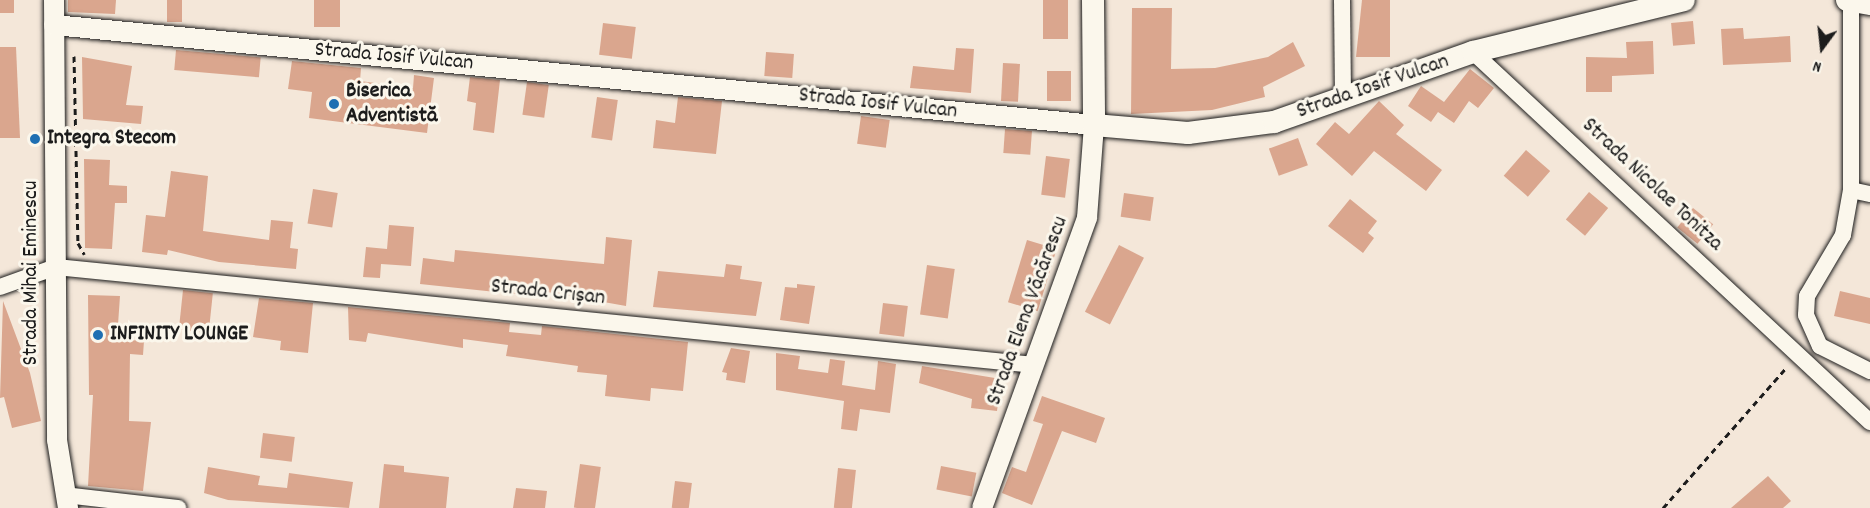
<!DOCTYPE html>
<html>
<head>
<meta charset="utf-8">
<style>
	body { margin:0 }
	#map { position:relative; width:1870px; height:508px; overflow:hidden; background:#f4e7d9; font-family:Dekko,sans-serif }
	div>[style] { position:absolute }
	.building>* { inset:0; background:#daa68e; transform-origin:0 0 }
	.path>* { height:3px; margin-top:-1.5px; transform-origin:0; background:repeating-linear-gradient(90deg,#1c1c1c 0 6px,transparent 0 10.5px) }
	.roads { filter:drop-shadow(0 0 2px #1c1c1c) drop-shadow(0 0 2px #1c1c1c) }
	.minor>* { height:16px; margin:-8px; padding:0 8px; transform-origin:8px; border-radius:8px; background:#fbf7ec }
	.tertiary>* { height:20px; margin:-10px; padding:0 10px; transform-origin:10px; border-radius:10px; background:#fbf7ec }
	.secondary>* { height:22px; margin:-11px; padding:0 11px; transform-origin:11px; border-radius:11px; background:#fbf7ec }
	.dots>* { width:16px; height:16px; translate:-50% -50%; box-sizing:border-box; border:3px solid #fbf7ec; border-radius:50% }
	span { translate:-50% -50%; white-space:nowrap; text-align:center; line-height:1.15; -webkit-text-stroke:6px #fbf7ec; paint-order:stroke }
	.street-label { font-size:22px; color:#1c1c1c }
	.poi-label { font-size:22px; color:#1c1c1c; font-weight:700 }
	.left { translate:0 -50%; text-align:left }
	.north { position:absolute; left:1792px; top:18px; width:60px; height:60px; -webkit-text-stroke:4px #fbf7ec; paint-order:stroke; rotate:195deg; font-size:16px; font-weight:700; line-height:24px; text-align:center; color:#1c1c1c }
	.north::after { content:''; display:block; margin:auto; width:21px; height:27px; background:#1c1c1c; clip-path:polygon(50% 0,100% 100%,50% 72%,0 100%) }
</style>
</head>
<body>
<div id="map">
	<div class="building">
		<div style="left:0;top:0;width:14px;height:13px"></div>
		<div style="clip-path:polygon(68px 0,116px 0,115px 14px,68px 12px)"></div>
		<div style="left:167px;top:0;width:15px;height:22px"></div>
		<div style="left:314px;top:0;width:26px;height:27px"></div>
		<div style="left:1043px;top:0;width:25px;height:39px"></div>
		<div style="clip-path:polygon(1362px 0,1390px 0,1390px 57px,1356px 57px)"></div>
		<div style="clip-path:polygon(1132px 8px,1172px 8px,1171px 69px,1215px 68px,1268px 57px,1293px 42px,1305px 66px,1263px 87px,1265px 97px,1212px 110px,1131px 114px)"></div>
		<div style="left:1693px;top:21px;width:23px;height:22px;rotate:85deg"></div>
		<div style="left:603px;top:23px;width:33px;height:32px;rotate:7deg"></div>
		<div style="clip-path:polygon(1743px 28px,1744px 39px,1790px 36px,1791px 62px,1723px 65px,1721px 29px)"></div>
		<div style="clip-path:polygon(1653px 41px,1654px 74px,1612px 76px,1612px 92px,1586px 92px,1586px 57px,1627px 58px,1626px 42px)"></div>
		<div style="clip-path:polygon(0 47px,16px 47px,20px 138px,0 138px)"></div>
		<div style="clip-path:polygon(956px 48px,974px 49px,971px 93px,910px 88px,913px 66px,954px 70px)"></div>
		<div style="left:176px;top:50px;width:85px;height:20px;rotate:5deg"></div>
		<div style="left:766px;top:52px;width:28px;height:24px;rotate:4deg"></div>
		<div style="clip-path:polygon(82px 57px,132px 66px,126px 105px,143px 106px,141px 124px,83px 119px)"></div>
		<div style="clip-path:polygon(292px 61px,361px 68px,360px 81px,413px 88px,414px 75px,434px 78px,427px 133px,309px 118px,312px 92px,288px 89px)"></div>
		<div style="left:1003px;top:63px;width:17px;height:38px;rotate:3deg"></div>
		<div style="clip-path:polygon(1470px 69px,1494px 88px,1478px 108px,1469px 101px,1454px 123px,1438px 112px,1431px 122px,1408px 106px,1421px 86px,1444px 102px)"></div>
		<div style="left:1047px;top:71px;width:24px;height:30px"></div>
		<div style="clip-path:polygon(470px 77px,500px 80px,494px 133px,473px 130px,476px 103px,467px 101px)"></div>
		<div style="left:527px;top:82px;width:22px;height:33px;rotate:8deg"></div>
		<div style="left:597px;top:97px;width:21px;height:41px;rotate:8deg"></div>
		<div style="clip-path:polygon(678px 97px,722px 101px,716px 154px,653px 148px,656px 120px,675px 123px)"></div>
		<div style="clip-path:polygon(1379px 101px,1404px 125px,1396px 134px,1442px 170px,1426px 191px,1374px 151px,1352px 176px,1316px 144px,1335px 122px,1349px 134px)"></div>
		<div style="left:861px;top:116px;width:29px;height:28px;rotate:8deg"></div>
		<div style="left:1005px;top:129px;width:27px;height:24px;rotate:4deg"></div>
		<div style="left:1298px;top:138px;width:29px;height:31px;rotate:70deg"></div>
		<div style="left:1526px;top:150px;width:32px;height:34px;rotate:41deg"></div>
		<div style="left:1046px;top:156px;width:24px;height:39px;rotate:7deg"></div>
		<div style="clip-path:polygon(84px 159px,110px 160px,109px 185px,127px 186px,127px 203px,115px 203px,112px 249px,85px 248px)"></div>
		<div style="clip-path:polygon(171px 171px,208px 176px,203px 231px,269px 240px,271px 220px,293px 222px,290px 248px,298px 249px,296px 269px,219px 262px,168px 250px,167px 255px,142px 252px,146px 215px,165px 217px)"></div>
		<div style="left:313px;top:189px;width:25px;height:35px;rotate:9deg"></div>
		<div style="left:1589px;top:192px;width:25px;height:36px;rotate:40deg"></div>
		<div style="left:1124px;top:193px;width:30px;height:24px;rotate:8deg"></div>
		<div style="clip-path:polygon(1350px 199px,1377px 221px,1368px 233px,1374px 238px,1363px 253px,1328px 226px)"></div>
		<div style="left:1693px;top:208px;width:26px;height:25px;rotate:39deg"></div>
		<div style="clip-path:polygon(389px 225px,414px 227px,411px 266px,381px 264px,380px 278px,363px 277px,366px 247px,387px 249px)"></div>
		<div style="clip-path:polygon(606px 237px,632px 240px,626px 306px,525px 288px,524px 295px,420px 284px,423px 258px,454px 262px,455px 250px,604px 264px)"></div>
		<div style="left:1027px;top:240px;width:31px;height:65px;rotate:17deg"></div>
		<div style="left:1119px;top:245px;width:28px;height:75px;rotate:27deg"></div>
		<div style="clip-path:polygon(726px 264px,742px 266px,740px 279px,762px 282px,756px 316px,653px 307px,658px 271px,724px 277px)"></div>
		<div style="left:927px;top:265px;width:28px;height:50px;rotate:8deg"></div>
		<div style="clip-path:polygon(797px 284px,815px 286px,809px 324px,780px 320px,785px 287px,797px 288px)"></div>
		<div style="left:183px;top:290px;width:30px;height:40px;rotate:6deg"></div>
		<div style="clip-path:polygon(1840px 291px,1870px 298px,1870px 324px,1834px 316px)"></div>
		<div style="clip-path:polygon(88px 295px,120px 296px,117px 339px,144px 341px,143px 355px,130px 354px,129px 421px,151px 422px,143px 491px,88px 486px,93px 395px,89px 395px)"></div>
		<div style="clip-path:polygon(259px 298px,313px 303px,308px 353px,280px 350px,281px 341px,253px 337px)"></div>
		<div style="clip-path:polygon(3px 301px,30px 373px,41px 421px,12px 428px,4px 397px,0 398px)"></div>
		<div style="left:883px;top:303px;width:25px;height:31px;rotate:7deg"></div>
		<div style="clip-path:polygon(348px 307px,510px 323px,509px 332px,541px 335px,542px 326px,688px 342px,683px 391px,651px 388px,650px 401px,605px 396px,607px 375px,577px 372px,578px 366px,506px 356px,508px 345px,463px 339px,463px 348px,368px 333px,366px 342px,349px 340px)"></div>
		<div style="clip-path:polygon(731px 348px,750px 351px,745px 383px,726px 380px,727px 373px,722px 372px)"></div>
		<div style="clip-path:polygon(776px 353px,800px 356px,798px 369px,828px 373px,830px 359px,845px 361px,842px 385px,875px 390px,878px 361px,896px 364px,890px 413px,860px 409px,857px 431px,841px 429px,844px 401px,776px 390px)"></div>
		<div style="clip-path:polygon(922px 366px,1001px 379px,997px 411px,971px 408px,972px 399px,919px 383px)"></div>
		<div style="clip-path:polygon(1042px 396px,1105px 418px,1096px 443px,1062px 431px,1032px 505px,1002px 493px,1012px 467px,1026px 472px,1043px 424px,1033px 421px)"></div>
		<div style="left:263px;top:433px;width:32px;height:25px;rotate:7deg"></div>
		<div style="clip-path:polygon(384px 464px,404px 466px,404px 472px,449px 477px,446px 508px,379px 508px)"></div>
		<div style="left:580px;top:464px;width:21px;height:44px;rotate:8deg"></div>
		<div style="left:941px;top:466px;width:36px;height:24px;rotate:11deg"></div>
		<div style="clip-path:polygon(208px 467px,260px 476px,258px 485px,287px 488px,289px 473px,353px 482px,349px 508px,228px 500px,204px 493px)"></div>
		<div style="left:838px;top:468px;width:18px;height:40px;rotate:6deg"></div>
		<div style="clip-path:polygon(1768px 476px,1791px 501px,1783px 508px,1731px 508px)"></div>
		<div style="left:675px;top:481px;width:17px;height:27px;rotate:7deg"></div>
		<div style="clip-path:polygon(516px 488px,547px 491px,545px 508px,513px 508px)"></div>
	</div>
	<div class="path">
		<div style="left:74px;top:56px;width:187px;rotate:88.8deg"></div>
		<div style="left:78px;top:243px;width:13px;rotate:61deg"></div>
		<div style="left:1663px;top:508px;width:186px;rotate:-48.7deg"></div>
	</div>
	<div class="roads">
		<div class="minor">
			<div style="left:1342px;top:0;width:95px;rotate:89.4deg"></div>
			<div style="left:1851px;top:1px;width:189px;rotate:90deg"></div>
			<div style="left:1851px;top:190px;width:46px;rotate:100.1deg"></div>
			<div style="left:1843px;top:235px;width:71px;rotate:120.5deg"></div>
			<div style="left:1807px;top:296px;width:19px;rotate:93deg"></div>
			<div style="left:1806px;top:315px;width:34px;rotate:66deg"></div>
			<div style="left:1820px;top:346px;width:56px;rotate:26.6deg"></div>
			<div style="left:1473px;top:52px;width:543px;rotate:42.98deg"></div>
			<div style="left:1851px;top:190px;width:19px;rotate:12deg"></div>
			<div style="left:0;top:287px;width:59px;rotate:-19.7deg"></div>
			<div style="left:56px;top:267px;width:984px;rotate:5.72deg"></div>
			<div style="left:65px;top:495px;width:114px;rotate:6.6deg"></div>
		</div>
		<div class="tertiary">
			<div style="left:54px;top:0;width:440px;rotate:89.6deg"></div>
			<div style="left:57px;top:440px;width:69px;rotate:80.8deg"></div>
			<div style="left:54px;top:25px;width:1045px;rotate:5.49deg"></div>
			<div style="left:1094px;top:125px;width:93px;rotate:94.3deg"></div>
			<div style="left:1087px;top:218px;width:308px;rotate:109.9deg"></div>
		</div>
		<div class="secondary">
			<div style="left:1093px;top:0;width:125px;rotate:89.5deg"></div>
			<div style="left:1094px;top:125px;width:94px;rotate:4.9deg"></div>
			<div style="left:1188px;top:133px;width:87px;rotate:-7.3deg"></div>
			<div style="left:1274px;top:122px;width:211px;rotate:-19.4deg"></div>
			<div style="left:1473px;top:52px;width:217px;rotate:-13.8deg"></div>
			<div style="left:1847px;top:0;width:23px;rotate:10deg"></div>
		</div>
	</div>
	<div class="dots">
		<div style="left:334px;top:104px;background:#1f6fb2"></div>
		<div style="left:35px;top:139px;background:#1f6fb2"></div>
		<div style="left:98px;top:335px;background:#1f6fb2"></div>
	</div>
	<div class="street-label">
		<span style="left:394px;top:57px;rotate:5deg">Strada Iosif Vulcan</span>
		<span style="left:1373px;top:87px;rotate:-19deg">Strada Iosif Vulcan</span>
		<span style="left:878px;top:104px;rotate:6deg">Strada Iosif Vulcan</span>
		<span style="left:1652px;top:185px;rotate:43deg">Strada Nicolae Tonitza</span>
		<span style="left:32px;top:273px;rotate:-90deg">Strada Mihai Eminescu</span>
		<span style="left:548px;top:293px;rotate:6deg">Strada Crișan</span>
		<span style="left:1028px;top:311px;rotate:-70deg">Strada Elena Văcărescu</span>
	</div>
	<div class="poi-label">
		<span class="left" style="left:346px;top:104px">Biserica<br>Adventistă</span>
		<span class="left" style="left:47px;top:139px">Integra Stecom</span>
		<span class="left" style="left:110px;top:335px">INFINITY LOUNGE</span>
	</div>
	<div class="north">N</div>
</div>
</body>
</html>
